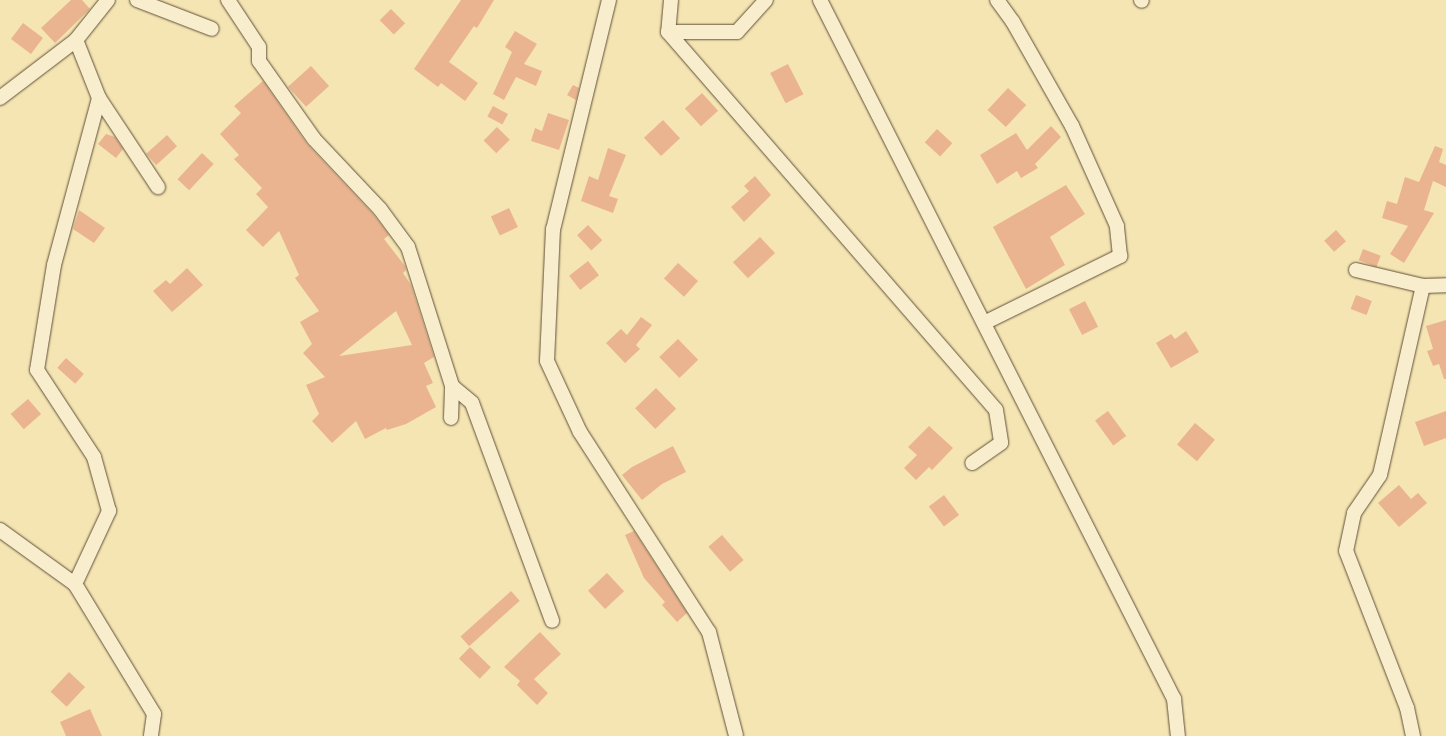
<!DOCTYPE html>
<html>
<head>
<meta charset="utf-8">
<style>
	body { margin:0 }
	#map { position:relative; width:1446px; height:736px; overflow:hidden; background:#f5e5b3; font-family:"IM FELL Great Primer",serif }
	div>[style] { position:absolute }
	.building>* { inset:0; background:#ebb490; transform-origin:0 0 }
	.roads { filter:drop-shadow(0 0 1px #605037) drop-shadow(0 0 1px #605037) }
	.street>* { height:14px; margin:-7px; padding:0 7px; transform-origin:7px; border-radius:7px; background:#f8eece }
	span { translate:-50% -50%; white-space:nowrap; text-align:center; line-height:1.15; -webkit-text-stroke:3px #f8eece; paint-order:stroke }
</style>
</head>
<body>
<div id="map">
	<div class="building">
		<div style="clip-path:polygon(71px 0,82px 0,90px 9px,55px 43px,41px 28px)"></div>
		<div style="clip-path:polygon(461px 0,494px 0,477px 28px,474px 26px,449px 62px,478px 83px,465px 101px,441px 83px,438px 87px,414px 69px)"></div>
		<div style="left:391px;top:9px;width:20px;height:16px;rotate:45deg"></div>
		<div style="left:23px;top:23px;width:25px;height:20px;rotate:37deg"></div>
		<div style="clip-path:polygon(515px 31px,537px 44px,524px 64px,542px 71px,536px 86px,516px 77px,504px 100px,493px 94px,512px 52px,505px 47px)"></div>
		<div style="left:788px;top:64px;width:34px;height:20px;rotate:63deg"></div>
		<div style="left:311px;top:66px;width:27px;height:31px;rotate:48deg"></div>
		<div style="clip-path:polygon(evenodd,263px 81px,307px 144px,373px 214px,389px 235px,384px 239px,405px 266px,406px 270px,403px 273px,411px 285px,434px 357px,424px 363px,433px 383px,426px 386px,436px 407px,406px 424px,387px 430px,386px 428px,365px 439px,356px 421px,332px 443px,312px 421px,319px 414px,306px 385px,325px 377px,303px 353px,312px 344px,300px 322px,319px 311px,295px 278px,299px 275px,279px 231px,263px 247px,246px 230px,268px 207px,256px 194px,262px 188px,234px 159px,239px 155px,220px 134px,241px 113px,234px 106px,263px 81px,396px 311px,412px 345px,339px 356px,396px 311px)"></div>
		<div style="clip-path:polygon(573px 85px,579px 88px,576px 100px,567px 95px)"></div>
		<div style="left:1008px;top:88px;width:25px;height:30px;rotate:43deg"></div>
		<div style="left:702px;top:93px;width:24px;height:23px;rotate:48deg"></div>
		<div style="left:493px;top:106px;width:17px;height:12px;rotate:28deg"></div>
		<div style="clip-path:polygon(548px 113px,569px 120px,559px 150px,531px 141px,535px 128px,542px 131px)"></div>
		<div style="left:663px;top:120px;width:25px;height:26px;rotate:47deg"></div>
		<div style="clip-path:polygon(1051px 126px,1061px 137px,1035px 164px,1038px 168px,1021px 178px,1017px 171px,997px 184px,980px 155px,1016px 133px,1027px 150px)"></div>
		<div style="left:497px;top:127px;width:18px;height:19px;rotate:45deg"></div>
		<div style="left:937px;top:129px;width:21px;height:18px;rotate:43deg"></div>
		<div style="clip-path:polygon(106px 134px,115px 137px,123px 149px,116px 158px,98px 144px)"></div>
		<div style="left:167px;top:135px;width:15px;height:28px;rotate:48deg"></div>
		<div style="clip-path:polygon(1435px 146px,1443px 149px,1439px 162px,1446px 165px,1446px 187px,1433px 181px,1424px 210px,1434px 213px,1404px 263px,1390px 254px,1408px 226px,1382px 218px,1387px 201px,1397px 204px,1405px 177px,1419px 182px)"></div>
		<div style="clip-path:polygon(608px 148px,626px 155px,609px 196px,618px 199px,613px 213px,581px 201px,589px 176px,598px 180px)"></div>
		<div style="left:202px;top:153px;width:16px;height:36px;rotate:43deg"></div>
		<div style="clip-path:polygon(755px 176px,771px 195px,744px 222px,731px 207px,749px 191px,744px 186px)"></div>
		<div style="clip-path:polygon(1066px 185px,1085px 214px,1050px 237px,1065px 265px,1026px 289px,993px 227px)"></div>
		<div style="left:509px;top:208px;width:21px;height:20px;rotate:65deg"></div>
		<div style="clip-path:polygon(79px 210px,105px 228px,94px 243px,73px 229px)"></div>
		<div style="left:588px;top:225px;width:21px;height:15px;rotate:47deg"></div>
		<div style="left:1336px;top:230px;width:15px;height:16px;rotate:48deg"></div>
		<div style="left:760px;top:237px;width:22px;height:37px;rotate:47deg"></div>
		<div style="left:1363px;top:249px;width:19px;height:12px;rotate:21deg"></div>
		<div style="left:588px;top:261px;width:18px;height:24px;rotate:52deg"></div>
		<div style="left:678px;top:263px;width:27px;height:21px;rotate:42deg"></div>
		<div style="clip-path:polygon(187px 268px,203px 285px,172px 312px,153px 291px,166px 280px,170px 284px)"></div>
		<div style="left:1356px;top:295px;width:17px;height:15px;rotate:21deg"></div>
		<div style="left:1085px;top:301px;width:29px;height:18px;rotate:63deg"></div>
		<div style="clip-path:polygon(641px 317px,652px 325px,636px 345px,640px 349px,625px 363px,606px 343px,621px 329px,627px 335px)"></div>
		<div style="clip-path:polygon(1446px 320px,1446px 379px,1444px 379px,1439px 364px,1433px 366px,1427px 351px,1433px 349px,1426px 326px)"></div>
		<div style="clip-path:polygon(1186px 331px,1199px 352px,1171px 368px,1156px 343px,1171px 334px,1175px 339px)"></div>
		<div style="left:678px;top:339px;width:29px;height:26px;rotate:46deg"></div>
		<div style="left:66px;top:358px;width:24px;height:13px;rotate:42deg"></div>
		<div style="left:656px;top:388px;width:29px;height:29px;rotate:46deg"></div>
		<div style="left:28px;top:399px;width:20px;height:23px;rotate:49deg"></div>
		<div style="left:1108px;top:411px;width:31px;height:16px;rotate:54deg"></div>
		<div style="clip-path:polygon(1446px 411px,1446px 438px,1424px 446px,1415px 422px)"></div>
		<div style="left:1195px;top:423px;width:26px;height:28px;rotate:40deg"></div>
		<div style="clip-path:polygon(929px 426px,953px 448px,932px 470px,929px 467px,916px 480px,904px 468px,917px 455px,908px 447px)"></div>
		<div style="clip-path:polygon(673px 446px,686px 472px,662px 484px,642px 500px,622px 475px,632px 467px)"></div>
		<div style="clip-path:polygon(1399px 485px,1411px 499px,1418px 493px,1427px 503px,1399px 527px,1378px 503px)"></div>
		<div style="left:944px;top:495px;width:25px;height:19px;rotate:53deg"></div>
		<div style="clip-path:polygon(634px 531px,687px 613px,677px 622px,662px 605px,665px 602px,644px 578px,625px 535px)"></div>
		<div style="left:722px;top:535px;width:33px;height:18px;rotate:49deg"></div>
		<div style="left:607px;top:573px;width:25px;height:26px;rotate:47deg"></div>
		<div style="left:511px;top:591px;width:13px;height:68px;rotate:48deg"></div>
		<div style="clip-path:polygon(540px 632px,561px 654px,534px 679px,548px 693px,537px 705px,517px 685px,520px 681px,504px 667px)"></div>
		<div style="left:470px;top:647px;width:29px;height:16px;rotate:44deg"></div>
		<div style="left:69px;top:672px;width:22px;height:27px;rotate:43deg"></div>
		<div style="clip-path:polygon(90px 709px,102px 736px,66px 736px,60px 722px)"></div>
	</div>
	<div class="roads">
		<div class="street">
			<div style="left:137px;top:0;width:80px;rotate:21.1deg"></div>
			<div style="left:228px;top:0;width:56px;rotate:56.6deg"></div>
			<div style="left:259px;top:47px;width:14px;rotate:90deg"></div>
			<div style="left:259px;top:61px;width:95px;rotate:54.8deg"></div>
			<div style="left:314px;top:139px;width:96px;rotate:46.7deg"></div>
			<div style="left:380px;top:209px;width:47px;rotate:53.6deg"></div>
			<div style="left:408px;top:247px;width:146px;rotate:72.4deg"></div>
			<div style="left:452px;top:386px;width:26px;rotate:40deg"></div>
			<div style="left:472px;top:403px;width:232px;rotate:69.8deg"></div>
			<div style="left:609px;top:0;width:236px;rotate:103.7deg"></div>
			<div style="left:553px;top:229px;width:132px;rotate:92.6deg"></div>
			<div style="left:547px;top:361px;width:78px;rotate:65.1deg"></div>
			<div style="left:580px;top:432px;width:238px;rotate:57.2deg"></div>
			<div style="left:709px;top:632px;width:107px;rotate:75.4deg"></div>
			<div style="left:671px;top:0;width:32px;rotate:95deg"></div>
			<div style="left:668px;top:32px;width:500px;rotate:49.05deg"></div>
			<div style="left:996px;top:410px;width:33px;rotate:81deg"></div>
			<div style="left:1001px;top:443px;width:35px;rotate:145deg"></div>
			<div style="left:820px;top:0;width:784px;rotate:63.14deg"></div>
			<div style="left:1174px;top:699px;width:37px;rotate:84deg"></div>
			<div style="left:1141px;top:0;width:1px;rotate:45deg"></div>
			<div style="left:668px;top:32px;width:69px"></div>
			<div style="left:737px;top:32px;width:43px;rotate:-47.8deg"></div>
			<div style="left:0;top:98px;width:96px;rotate:-37.3deg"></div>
			<div style="left:99px;top:98px;width:107px;rotate:56.5deg"></div>
			<div style="left:1356px;top:270px;width:69px;rotate:13.4deg"></div>
			<div style="left:1423px;top:286px;width:23px;rotate:-2deg"></div>
			<div style="left:984px;top:323px;width:152px;rotate:-26.2deg"></div>
			<div style="left:1120px;top:256px;width:30px;rotate:-96deg"></div>
			<div style="left:1117px;top:226px;width:110px;rotate:-114.2deg"></div>
			<div style="left:1072px;top:126px;width:120px;rotate:-119.6deg"></div>
			<div style="left:1013px;top:22px;width:27px;rotate:-126deg"></div>
			<div style="left:451px;top:418px;width:32px;rotate:-88deg"></div>
			<div style="left:0;top:530px;width:92px;rotate:35.8deg"></div>
			<div style="left:75px;top:584px;width:81px;rotate:-65deg"></div>
			<div style="left:109px;top:511px;width:56px;rotate:-105.5deg"></div>
			<div style="left:94px;top:457px;width:104px;rotate:-123.2deg"></div>
			<div style="left:37px;top:370px;width:106px;rotate:-80.8deg"></div>
			<div style="left:54px;top:265px;width:173px;rotate:-74.9deg"></div>
			<div style="left:99px;top:98px;width:62px;rotate:-111.6deg"></div>
			<div style="left:76px;top:40px;width:51px;rotate:-51.3deg"></div>
			<div style="left:75px;top:584px;width:152px;rotate:58.7deg"></div>
			<div style="left:154px;top:714px;width:22px;rotate:98deg"></div>
			<div style="left:1413px;top:736px;width:29px;rotate:-102deg"></div>
			<div style="left:1407px;top:708px;width:168px;rotate:-111.2deg"></div>
			<div style="left:1346px;top:551px;width:39px;rotate:-78deg"></div>
			<div style="left:1354px;top:513px;width:46px;rotate:-55.6deg"></div>
			<div style="left:1380px;top:475px;width:194px;rotate:-77.2deg"></div>
		</div>
	</div>
</div>
</body>
</html>
